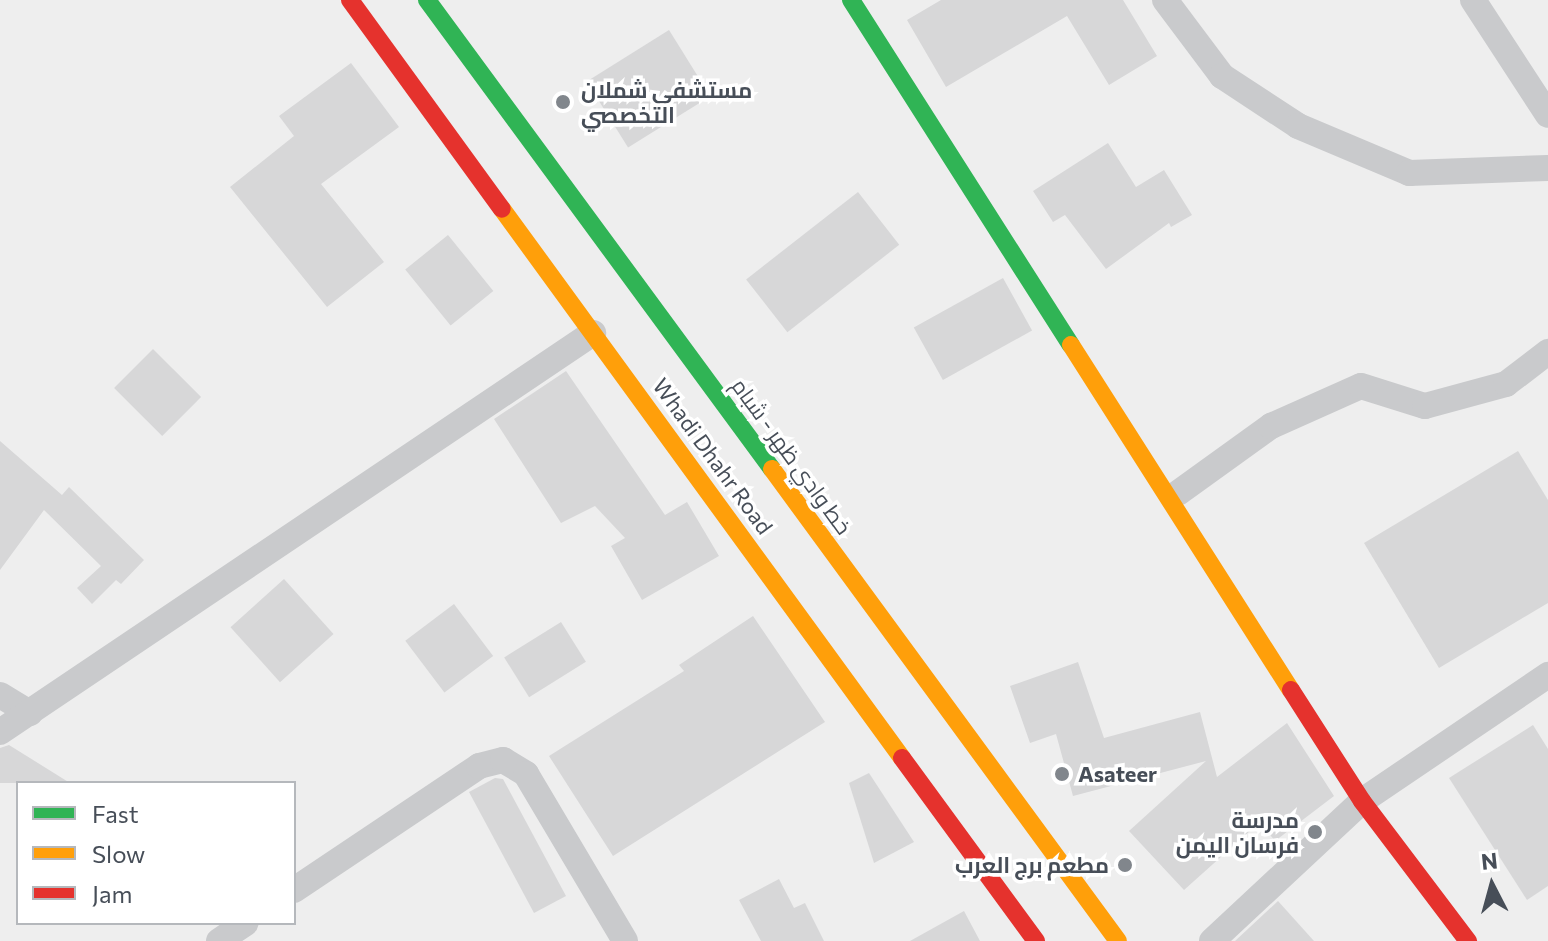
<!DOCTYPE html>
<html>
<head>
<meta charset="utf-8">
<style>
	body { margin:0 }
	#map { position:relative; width:1548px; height:941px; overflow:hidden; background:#eee; font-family:Commissioner,Cairo,sans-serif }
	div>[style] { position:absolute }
	.building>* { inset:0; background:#d7d7d8; transform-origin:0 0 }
	.street>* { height:26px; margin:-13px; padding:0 13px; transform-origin:13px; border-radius:13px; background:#c9cacc }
	.fast>* { height:18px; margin:-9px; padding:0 9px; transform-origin:9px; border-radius:9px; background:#30b455 }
	.slow>* { height:18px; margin:-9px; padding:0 9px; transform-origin:9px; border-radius:9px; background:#ff9f0a }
	.jam>* { height:18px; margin:-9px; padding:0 9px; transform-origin:9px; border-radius:9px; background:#e5322d }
	.dots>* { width:22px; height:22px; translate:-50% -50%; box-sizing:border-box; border:4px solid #fff; border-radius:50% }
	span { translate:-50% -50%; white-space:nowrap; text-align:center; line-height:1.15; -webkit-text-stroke:7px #fff; paint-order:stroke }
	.poi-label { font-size:22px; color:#474e58; font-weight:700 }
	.left { translate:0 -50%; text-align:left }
	.right { translate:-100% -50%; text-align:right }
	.street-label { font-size:22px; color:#474e58 }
	.legend { position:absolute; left:16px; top:781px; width:280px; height:144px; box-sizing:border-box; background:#fff; border:2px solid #b5b8bc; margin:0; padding:10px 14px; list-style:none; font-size:24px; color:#474e58 }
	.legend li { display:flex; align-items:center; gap:16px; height:40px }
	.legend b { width:40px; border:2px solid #b5b8bc }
	.north { position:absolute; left:1452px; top:845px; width:80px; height:80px; -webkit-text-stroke:6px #fff; paint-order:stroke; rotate:354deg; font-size:22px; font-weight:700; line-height:32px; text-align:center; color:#474e58 }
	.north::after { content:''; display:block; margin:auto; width:28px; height:36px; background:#474e58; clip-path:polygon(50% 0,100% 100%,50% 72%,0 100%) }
</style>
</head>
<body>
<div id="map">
	<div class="building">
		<div style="clip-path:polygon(941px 0,1123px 0,1157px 56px,1109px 85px,1067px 16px,946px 87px,907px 20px)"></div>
		<div style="left:669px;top:30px;width:78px;height:97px;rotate:58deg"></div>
		<div style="clip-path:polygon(351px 63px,399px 127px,321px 184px,384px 262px,327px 307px,230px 187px,294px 136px,279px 116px)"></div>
		<div style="clip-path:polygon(1108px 143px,1136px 187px,1164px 170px,1192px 215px,1171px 227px,1169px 223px,1106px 269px,1065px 215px,1053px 222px,1033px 191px)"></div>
		<div style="left:858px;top:192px;width:67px;height:142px;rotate:52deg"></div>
		<div style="left:448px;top:235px;width:72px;height:55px;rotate:51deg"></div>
		<div style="left:1003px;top:278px;width:60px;height:102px;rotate:61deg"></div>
		<div style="left:153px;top:349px;width:68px;height:55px;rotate:45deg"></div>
		<div style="clip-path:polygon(566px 371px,665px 515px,687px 502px,719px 556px,642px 600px,611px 546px,625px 538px,595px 506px,561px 523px,494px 419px)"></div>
		<div style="clip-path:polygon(0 441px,62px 495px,69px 487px,144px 560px,121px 584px,116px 580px,92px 604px,77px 588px,101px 566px,44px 510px,0 570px)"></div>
		<div style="clip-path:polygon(1518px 451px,1548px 500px,1548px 603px,1439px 668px,1364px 543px)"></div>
		<div style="left:284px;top:579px;width:74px;height:72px;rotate:48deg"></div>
		<div style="left:454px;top:604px;width:65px;height:61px;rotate:53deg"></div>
		<div style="clip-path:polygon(753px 616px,825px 722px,613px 856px,549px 756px,684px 671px,679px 665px)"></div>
		<div style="left:561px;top:622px;width:47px;height:67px;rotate:58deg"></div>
		<div style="clip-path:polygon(1078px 662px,1104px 738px,1200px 712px,1217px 777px,1287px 723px,1334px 796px,1275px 841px,1260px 822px,1184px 890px,1129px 831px,1206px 761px,1073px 796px,1056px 734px,1030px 743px,1010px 686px)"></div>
		<div style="clip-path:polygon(1533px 725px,1548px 749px,1548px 886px,1527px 900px,1449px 778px)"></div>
		<div style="clip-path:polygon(9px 745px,70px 783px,0 783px,0 748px)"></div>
		<div style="clip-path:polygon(869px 773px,914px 842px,874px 863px,849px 783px)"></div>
		<div style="clip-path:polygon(495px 778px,503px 779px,566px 896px,534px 913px,469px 792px)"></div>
		<div style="clip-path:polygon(779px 879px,794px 908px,805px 903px,824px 941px,761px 941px,739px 900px)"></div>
		<div style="clip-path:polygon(1278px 901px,1314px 941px,1235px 941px)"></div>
		<div style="clip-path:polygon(964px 911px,980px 941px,910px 941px)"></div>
	</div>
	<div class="street">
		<div style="left:1165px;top:0;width:95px;rotate:53.1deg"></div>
		<div style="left:1222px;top:76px;width:91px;rotate:33.3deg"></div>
		<div style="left:1298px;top:126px;width:121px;rotate:22.9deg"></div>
		<div style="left:1409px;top:173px;width:139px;rotate:-2.1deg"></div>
		<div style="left:1473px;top:0;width:137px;rotate:56.9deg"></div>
		<div style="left:1178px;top:493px;width:115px;rotate:-35.8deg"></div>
		<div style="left:1271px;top:426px;width:98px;rotate:-24deg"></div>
		<div style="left:1361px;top:386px;width:67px;rotate:17.4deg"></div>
		<div style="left:1425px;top:406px;width:84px;rotate:-15.2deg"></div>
		<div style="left:1506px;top:384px;width:53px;rotate:-37.3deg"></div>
		<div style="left:0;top:695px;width:35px;rotate:31deg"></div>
		<div style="left:0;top:732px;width:715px;rotate:-33.93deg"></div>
		<div style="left:294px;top:890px;width:223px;rotate:-33.8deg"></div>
		<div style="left:479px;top:766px;width:25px;rotate:-14deg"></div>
		<div style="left:503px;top:760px;width:27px;rotate:31deg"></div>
		<div style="left:526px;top:774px;width:194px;rotate:59.3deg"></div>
		<div style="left:219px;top:941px;width:32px;rotate:-34deg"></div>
		<div style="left:1212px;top:941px;width:205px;rotate:-43deg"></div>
		<div style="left:1362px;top:801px;width:225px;rotate:-34.1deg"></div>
	</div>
	<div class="fast">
		<div style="left:427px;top:0;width:582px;rotate:53.66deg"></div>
		<div style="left:851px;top:0;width:409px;rotate:57.5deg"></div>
	</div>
	<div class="slow">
		<div style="left:502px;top:209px;width:679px;rotate:53.92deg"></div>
		<div style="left:1071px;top:345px;width:409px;rotate:57.5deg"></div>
		<div style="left:772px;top:469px;width:585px;rotate:53.76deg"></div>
	</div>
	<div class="jam">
		<div style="left:350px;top:0;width:258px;rotate:54deg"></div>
		<div style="left:1291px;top:690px;width:132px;rotate:57.4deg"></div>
		<div style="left:1362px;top:801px;width:176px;rotate:52.9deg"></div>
		<div style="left:902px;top:758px;width:227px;rotate:53.8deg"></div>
	</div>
	<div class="dots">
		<div style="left:563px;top:102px;background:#81868c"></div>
		<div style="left:1062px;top:774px;background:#81868c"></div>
		<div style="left:1315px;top:832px;background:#81868c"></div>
		<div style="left:1125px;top:865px;background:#81868c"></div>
	</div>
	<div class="poi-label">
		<span class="left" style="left:581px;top:102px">مستشفى شملان<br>التخصصي</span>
		<span class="left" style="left:1078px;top:774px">Asateer</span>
		<span class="right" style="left:1299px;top:832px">مدرسة<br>فرسان اليمن</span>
		<span class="right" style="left:1109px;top:865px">مطعم برج العرب</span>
	</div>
	<div class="street-label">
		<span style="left:713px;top:456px;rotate:54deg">Whadi Dhahr Road</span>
		<span style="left:792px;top:456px;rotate:54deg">خط وادي ظهر - شبام</span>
	</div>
	<ul class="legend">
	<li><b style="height:10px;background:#30b455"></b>Fast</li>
	<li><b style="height:10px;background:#ff9f0a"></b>Slow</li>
	<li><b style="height:10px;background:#e5322d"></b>Jam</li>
	</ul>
	<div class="north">N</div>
</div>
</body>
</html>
